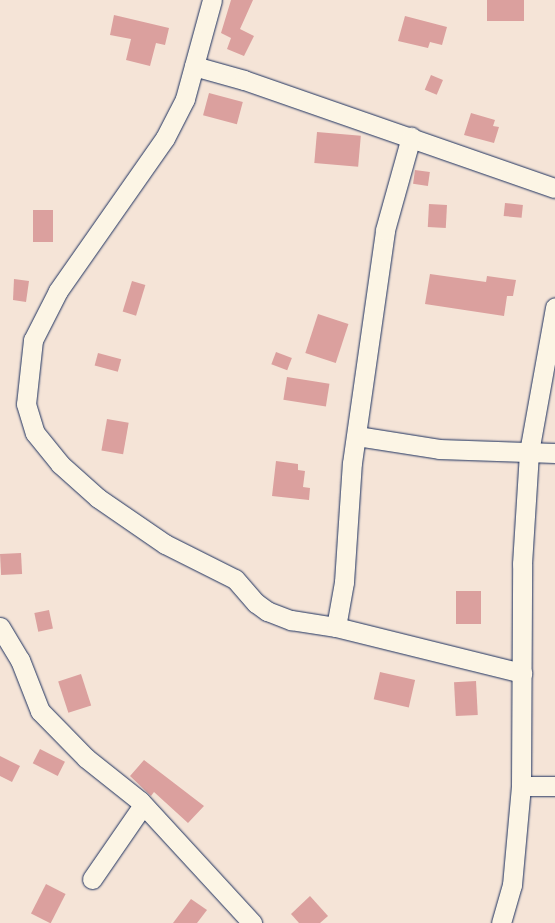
<!DOCTYPE html>
<html>
<head>
<meta charset="utf-8">
<style>
	body { margin:0 }
	#map { position:relative; width:555px; height:923px; overflow:hidden; background:#f5e4d7; font-family:Itim,sans-serif }
	div>[style] { position:absolute }
	.building>* { inset:0; background:#dba09e; transform-origin:0 0 }
	.roads { filter:drop-shadow(0 0 1px #1b2f5e) drop-shadow(0 0 1px #1b2f5e) }
	.minor>* { height:19px; margin:-9.5px; padding:0 9.5px; transform-origin:9.5px; border-radius:9.5px; background:#fcf5e5 }
	span { translate:-50% -50%; white-space:nowrap; text-align:center; line-height:1.15; -webkit-text-stroke:4px #fcf5e5; paint-order:stroke }
</style>
</head>
<body>
<div id="map">
	<div class="building">
		<div style="clip-path:polygon(231px 0,253px 0,240px 29px,254px 36px,244px 56px,227px 49px,231px 38px,221px 33px)"></div>
		<div style="left:487px;top:0;width:37px;height:21px"></div>
		<div style="clip-path:polygon(114px 15px,169px 28px,165px 45px,156px 43px,150px 66px,126px 60px,131px 39px,110px 35px)"></div>
		<div style="clip-path:polygon(405px 16px,447px 27px,442px 45px,430px 42px,428px 48px,398px 41px)"></div>
		<div style="left:431px;top:75px;width:13px;height:16px;rotate:23deg"></div>
		<div style="left:209px;top:93px;width:35px;height:23px;rotate:15deg"></div>
		<div style="clip-path:polygon(471px 113px,495px 120px,493px 126px,499px 127px,494px 143px,464px 135px)"></div>
		<div style="left:317px;top:132px;width:44px;height:31px;rotate:5deg"></div>
		<div style="left:415px;top:170px;width:15px;height:14px;rotate:8deg"></div>
		<div style="left:505px;top:203px;width:18px;height:13px;rotate:6deg"></div>
		<div style="left:429px;top:204px;width:18px;height:23px;rotate:3deg"></div>
		<div style="left:33px;top:210px;width:20px;height:32px"></div>
		<div style="clip-path:polygon(430px 274px,486px 282px,487px 276px,516px 280px,513px 296px,507px 296px,504px 316px,425px 304px)"></div>
		<div style="clip-path:polygon(14px 279px,29px 281px,26px 302px,13px 300px)"></div>
		<div style="left:132px;top:281px;width:14px;height:32px;rotate:17deg"></div>
		<div style="left:318px;top:314px;width:32px;height:41px;rotate:18deg"></div>
		<div style="left:276px;top:352px;width:17px;height:13px;rotate:21deg"></div>
		<div style="left:98px;top:353px;width:24px;height:13px;rotate:15deg"></div>
		<div style="left:287px;top:377px;width:43px;height:23px;rotate:9deg"></div>
		<div style="left:107px;top:419px;width:22px;height:32px;rotate:10deg"></div>
		<div style="clip-path:polygon(276px 461px,298px 464px,298px 470px,305px 471px,303px 487px,310px 488px,309px 500px,272px 496px)"></div>
		<div style="left:21px;top:553px;width:21px;height:21px;rotate:87deg"></div>
		<div style="left:456px;top:591px;width:25px;height:33px"></div>
		<div style="left:49px;top:610px;width:19px;height:15px;rotate:78deg"></div>
		<div style="left:380px;top:672px;width:36px;height:28px;rotate:13deg"></div>
		<div style="left:81px;top:674px;width:33px;height:24px;rotate:72deg"></div>
		<div style="left:476px;top:681px;width:34px;height:22px;rotate:87deg"></div>
		<div style="left:40px;top:749px;width:28px;height:16px;rotate:27deg"></div>
		<div style="clip-path:polygon(0 756px,20px 766px,12px 782px,0 776px)"></div>
		<div style="clip-path:polygon(144px 760px,204px 806px,188px 823px,154px 792px,151px 796px,130px 776px)"></div>
		<div style="left:46px;top:884px;width:22px;height:33px;rotate:27deg"></div>
		<div style="clip-path:polygon(310px 896px,328px 916px,320px 923px,299px 923px,291px 914px)"></div>
		<div style="clip-path:polygon(191px 899px,207px 910px,197px 923px,173px 923px)"></div>
	</div>
	<div class="roads">
		<div class="minor">
			<div style="left:212px;top:0;width:103px;rotate:105.3deg"></div>
			<div style="left:185px;top:99px;width:44px;rotate:117.1deg"></div>
			<div style="left:165px;top:138px;width:187px;rotate:125deg"></div>
			<div style="left:58px;top:291px;width:55px;rotate:117deg"></div>
			<div style="left:33px;top:340px;width:64px;rotate:96.2deg"></div>
			<div style="left:26px;top:404px;width:30px;rotate:73deg"></div>
			<div style="left:35px;top:433px;width:40px;rotate:51deg"></div>
			<div style="left:60px;top:464px;width:51px;rotate:41.8deg"></div>
			<div style="left:98px;top:498px;width:81px;rotate:34.5deg"></div>
			<div style="left:165px;top:544px;width:78px;rotate:26.6deg"></div>
			<div style="left:235px;top:579px;width:32px;rotate:49deg"></div>
			<div style="left:256px;top:603px;width:14px;rotate:36deg"></div>
			<div style="left:267px;top:611px;width:26px;rotate:21deg"></div>
			<div style="left:291px;top:620px;width:46px;rotate:8.8deg"></div>
			<div style="left:336px;top:627px;width:192px;rotate:13.9deg"></div>
			<div style="left:194px;top:66px;width:52px;rotate:15.6deg"></div>
			<div style="left:244px;top:80px;width:329px;rotate:19.2deg"></div>
			<div style="left:357px;top:436px;width:83px;rotate:9deg"></div>
			<div style="left:439px;top:449px;width:116px;rotate:2deg"></div>
			<div style="left:0;top:627px;width:39px;rotate:59deg"></div>
			<div style="left:20px;top:660px;width:55px;rotate:68.6deg"></div>
			<div style="left:40px;top:711px;width:66px;rotate:45.6deg"></div>
			<div style="left:86px;top:758px;width:69px;rotate:38.5deg"></div>
			<div style="left:140px;top:801px;width:166px;rotate:47.4deg"></div>
			<div style="left:336px;top:627px;width:46px;rotate:-79.9deg"></div>
			<div style="left:344px;top:582px;width:119px;rotate:-86.2deg"></div>
			<div style="left:352px;top:463px;width:235px;rotate:-81.9deg"></div>
			<div style="left:385px;top:230px;width:97px;rotate:-74.4deg"></div>
			<div style="left:521px;top:786px;width:34px"></div>
			<div style="left:92px;top:879px;width:90px;rotate:-55.4deg"></div>
			<div style="left:501px;top:923px;width:40px;rotate:-74deg"></div>
			<div style="left:512px;top:885px;width:99px;rotate:-84.8deg"></div>
			<div style="left:521px;top:786px;width:222px;rotate:-89.7deg"></div>
			<div style="left:522px;top:564px;width:112px;rotate:-86.4deg"></div>
			<div style="left:529px;top:452px;width:147px;rotate:-79.8deg"></div>
		</div>
	</div>
</div>
</body>
</html>
